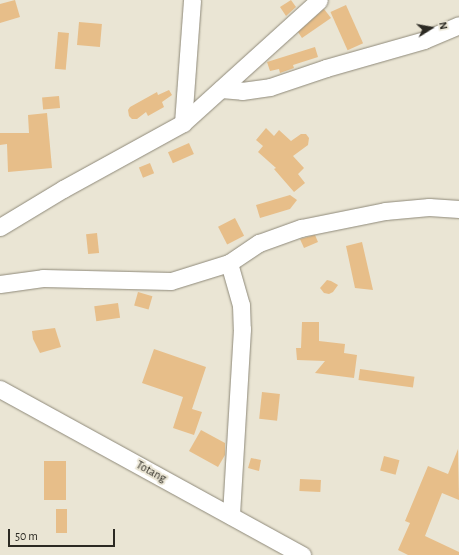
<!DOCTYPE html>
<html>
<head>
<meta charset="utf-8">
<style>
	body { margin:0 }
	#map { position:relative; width:459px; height:555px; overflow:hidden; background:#eae5d4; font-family:"Alegreya Sans",sans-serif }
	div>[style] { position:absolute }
	.building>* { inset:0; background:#e7be89; transform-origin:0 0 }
	.roads { filter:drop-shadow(0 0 1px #8e8979) drop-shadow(0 0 1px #8e8979) }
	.minor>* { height:17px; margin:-8.5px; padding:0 8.5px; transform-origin:8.5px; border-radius:8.5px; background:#fff }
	span { translate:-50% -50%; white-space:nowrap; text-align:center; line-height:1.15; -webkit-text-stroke:4px #eae5d4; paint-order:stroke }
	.street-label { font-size:12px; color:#2c2a23 }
	.north { position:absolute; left:411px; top:8px; width:40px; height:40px; -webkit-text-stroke:3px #eae5d4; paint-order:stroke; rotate:79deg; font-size:11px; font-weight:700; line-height:16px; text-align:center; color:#2c2a23 }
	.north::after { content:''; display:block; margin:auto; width:14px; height:18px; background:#2c2a23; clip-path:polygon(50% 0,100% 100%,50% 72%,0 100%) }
	.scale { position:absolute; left:8px; top:529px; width:107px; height:18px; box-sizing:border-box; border:2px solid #2c2a23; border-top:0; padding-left:5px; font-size:12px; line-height:14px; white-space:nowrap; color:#2c2a23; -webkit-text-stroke:3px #eae5d4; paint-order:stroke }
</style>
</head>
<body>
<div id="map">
	<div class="building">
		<div style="clip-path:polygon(15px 0,20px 17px,0 23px,0 4px)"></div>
		<div style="clip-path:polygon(291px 0,296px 7px,286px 16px,280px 7px)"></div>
		<div style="left:346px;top:5px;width:42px;height:17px;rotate:66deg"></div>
		<div style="clip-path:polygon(324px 9px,331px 18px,302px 38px,298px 32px)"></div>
		<div style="left:79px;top:22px;width:23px;height:23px;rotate:5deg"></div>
		<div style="left:58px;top:32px;width:11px;height:37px;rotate:5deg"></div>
		<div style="clip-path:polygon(315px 47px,318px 57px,293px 65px,294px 68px,280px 73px,279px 69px,270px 71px,267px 62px)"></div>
		<div style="clip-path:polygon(169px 90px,172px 95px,162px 102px,164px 107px,148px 116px,146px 112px,137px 119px,132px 119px,129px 116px,128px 110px,130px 107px,157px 92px,158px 95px)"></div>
		<div style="left:59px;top:96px;width:12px;height:17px;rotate:85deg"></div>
		<div style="clip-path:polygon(47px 113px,52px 168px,8px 172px,7px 144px,0 145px,0 133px,29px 133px,28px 115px)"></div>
		<div style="clip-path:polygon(266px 128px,274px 136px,279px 130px,291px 141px,301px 134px,306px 134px,309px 138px,308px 145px,293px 156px,304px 168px,298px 174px,305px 183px,294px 192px,274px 169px,276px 168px,258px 152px,263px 146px,256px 140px)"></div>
		<div style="left:189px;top:143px;width:12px;height:23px;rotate:66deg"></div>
		<div style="left:150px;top:163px;width:11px;height:12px;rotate:68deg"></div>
		<div style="clip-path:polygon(290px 195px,297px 200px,290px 209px,260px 218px,256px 205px)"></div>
		<div style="left:235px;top:218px;width:20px;height:19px;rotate:63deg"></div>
		<div style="left:97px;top:233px;width:20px;height:11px;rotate:84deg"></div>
		<div style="clip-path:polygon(315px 235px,318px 242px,304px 248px,300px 239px)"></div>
		<div style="clip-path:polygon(362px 242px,373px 290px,355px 288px,346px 246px)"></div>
		<div style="clip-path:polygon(327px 280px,331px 281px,338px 285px,333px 292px,329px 294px,324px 293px,320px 288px)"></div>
		<div style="left:138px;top:292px;width:15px;height:14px;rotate:16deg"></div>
		<div style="left:118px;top:303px;width:15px;height:24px;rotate:82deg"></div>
		<div style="clip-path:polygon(302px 322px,319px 322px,319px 341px,345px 344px,344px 353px,357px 355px,354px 378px,315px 373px,325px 361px,297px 360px,296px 348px,301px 348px)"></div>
		<div style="clip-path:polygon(55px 328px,61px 347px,40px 353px,33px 339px,32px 331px)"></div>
		<div style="clip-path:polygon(154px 349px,206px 367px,192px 409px,202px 412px,194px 435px,173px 428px,183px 397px,142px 383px)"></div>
		<div style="left:360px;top:369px;width:55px;height:11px;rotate:8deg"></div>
		<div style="left:262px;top:392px;width:18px;height:27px;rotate:6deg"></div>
		<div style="clip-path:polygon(201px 430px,225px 443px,225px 455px,218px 467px,189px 451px)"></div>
		<div style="clip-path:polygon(458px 449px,459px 500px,442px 493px,425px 536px,459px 552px,459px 555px,408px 555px,398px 550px,410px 523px,405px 521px,428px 466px,448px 474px)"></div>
		<div style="left:384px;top:456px;width:16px;height:15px;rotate:15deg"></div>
		<div style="clip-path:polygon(251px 458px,261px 460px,259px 471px,248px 468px)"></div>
		<div style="left:44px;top:461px;width:22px;height:39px"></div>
		<div style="left:300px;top:479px;width:21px;height:12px;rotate:3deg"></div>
		<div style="left:56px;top:509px;width:11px;height:24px"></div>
	</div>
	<div class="roads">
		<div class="minor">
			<div style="left:221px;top:89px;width:21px;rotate:5deg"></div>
			<div style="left:242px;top:91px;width:28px;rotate:-8deg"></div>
			<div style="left:270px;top:87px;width:59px;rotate:-18.7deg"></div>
			<div style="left:326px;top:68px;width:102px;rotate:-15.9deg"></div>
			<div style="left:424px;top:40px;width:38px;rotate:-23deg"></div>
			<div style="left:183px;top:123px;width:123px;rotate:-85.8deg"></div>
			<div style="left:0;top:227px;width:74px;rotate:-31.1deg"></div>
			<div style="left:63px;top:189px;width:137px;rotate:-28.8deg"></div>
			<div style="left:183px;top:123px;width:183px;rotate:-42.1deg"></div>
			<div style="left:229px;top:263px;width:44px;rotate:74.1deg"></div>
			<div style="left:241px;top:305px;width:24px;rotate:88deg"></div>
			<div style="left:242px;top:329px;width:187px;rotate:93.4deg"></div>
			<div style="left:0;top:284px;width:43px;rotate:-7.9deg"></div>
			<div style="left:43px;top:278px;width:128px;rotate:1.3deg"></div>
			<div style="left:171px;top:281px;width:61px;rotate:-17.2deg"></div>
			<div style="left:229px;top:263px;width:36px;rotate:-34deg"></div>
			<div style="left:259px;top:243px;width:45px;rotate:-19.7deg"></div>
			<div style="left:301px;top:228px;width:86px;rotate:-11.4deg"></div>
			<div style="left:385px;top:211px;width:44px;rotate:-5.2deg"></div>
			<div style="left:429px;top:207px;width:30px;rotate:4deg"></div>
			<div style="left:0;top:389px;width:345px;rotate:28.8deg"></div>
		</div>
	</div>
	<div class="street-label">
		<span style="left:151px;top:472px;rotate:29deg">Totang</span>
	</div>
	<div class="north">N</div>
	<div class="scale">50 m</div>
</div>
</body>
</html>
